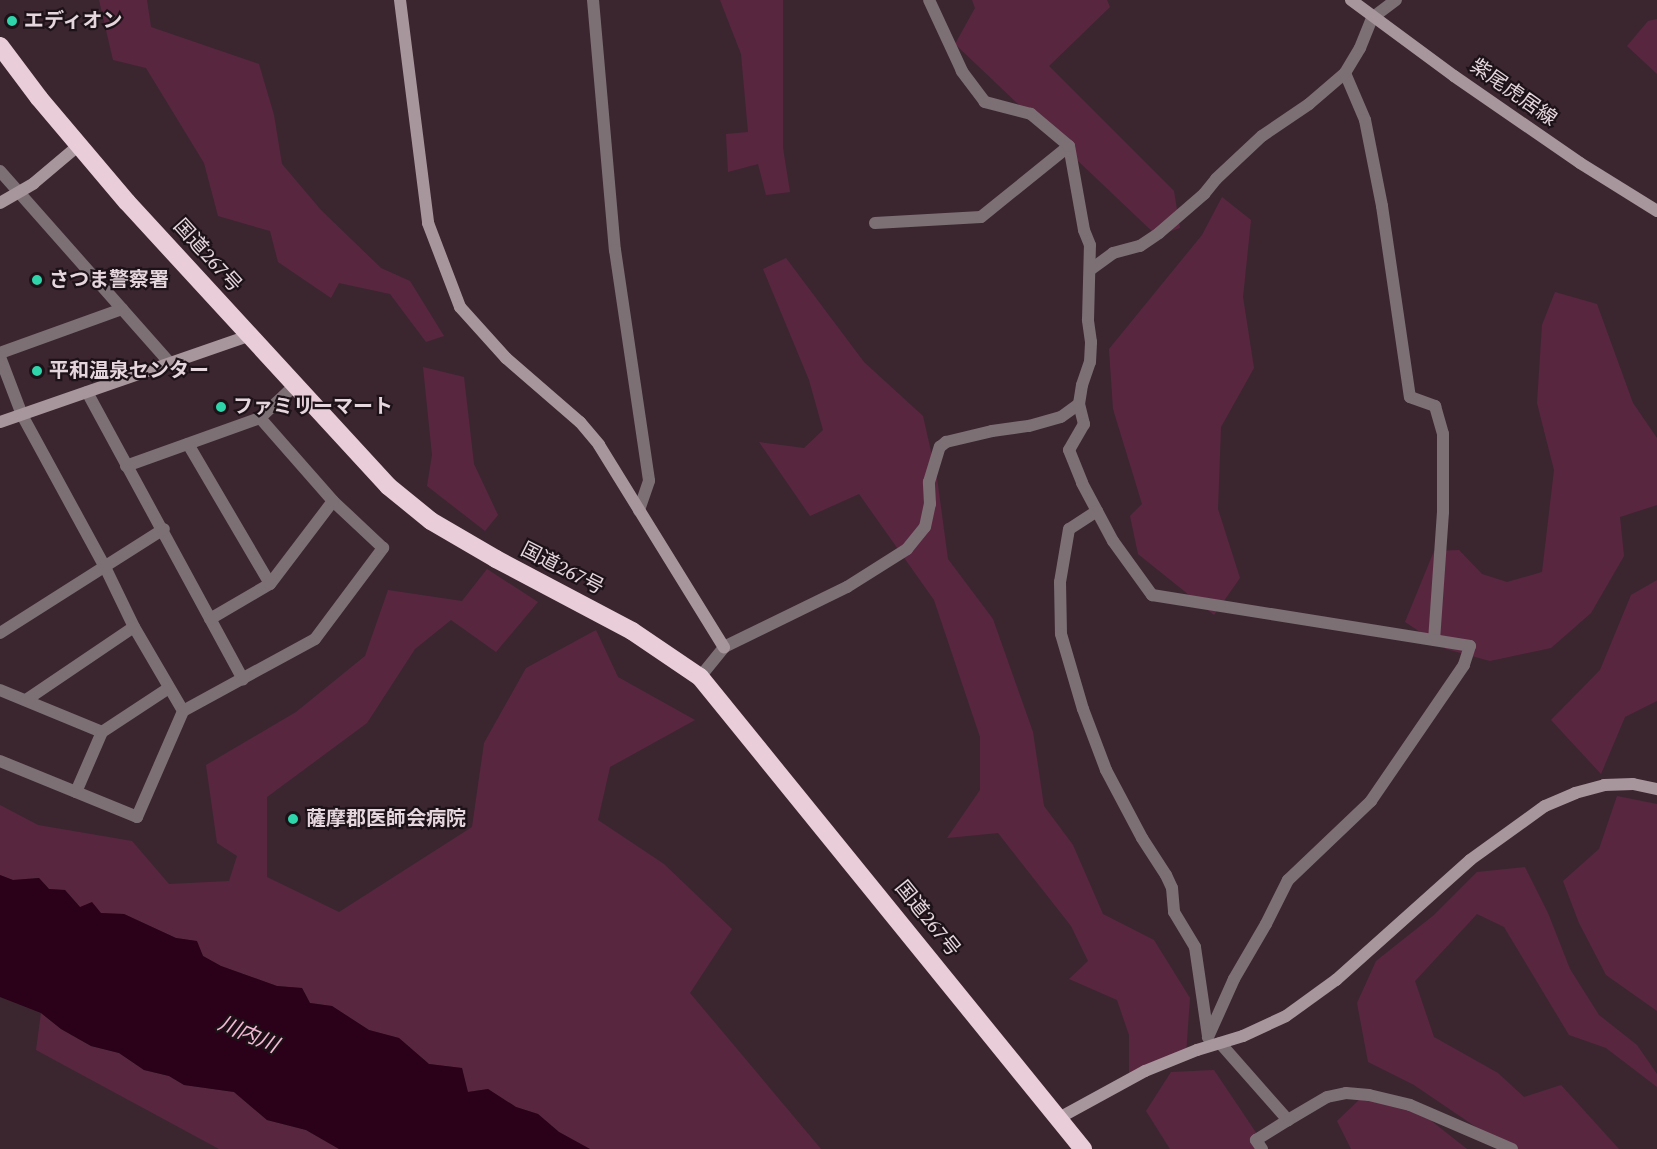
<!DOCTYPE html>
<html>
<head>
<meta charset="utf-8">
<style>
	body { margin:0 }
	#map { position:relative; width:1657px; height:1149px; overflow:hidden; background:#3b2630; font-family:Spectral,"Noto Sans JP",serif }
	div>[style] { position:absolute }
	.green>* { inset:0; background:#592640 }
	.water>* { inset:0; background:#2a0118 }
	.street>* { height:12px; margin:-6px; padding:0 6px; transform-origin:6px; border-radius:6px; background:#7c7075 }
	.secondary>* { height:12px; margin:-6px; padding:0 6px; transform-origin:6px; border-radius:6px; background:#a8969d }
	.highway>* { height:18px; margin:-9px; padding:0 9px; transform-origin:9px; border-radius:9px; background:#e9cdd9 }
	.dots>* { width:16px; height:16px; translate:-50% -50%; box-sizing:border-box; border:3px solid #1c1217; border-radius:50% }
	span { translate:-50% -50%; white-space:nowrap; text-align:center; line-height:1.15; -webkit-text-stroke:4.5px #1c1217; paint-order:stroke }
	.poi-label { font-size:20px; color:#e4d6dc; font-weight:700 }
	.left { translate:0 -50%; text-align:left }
	.street-label { font-size:20px; color:#e4d6dc }
	.water-label { font-size:21px; color:#f4b9d3; font-style:italic }
</style>
</head>
<body>
<div id="map">
	<div class="green">
		<div style="clip-path:polygon(99px 0,147px 0,151px 27px,259px 64px,274px 115px,282px 164px,321px 210px,381px 268px,410px 281px,444px 336px,426px 342px,390px 294px,339px 283px,331px 298px,278px 262px,270px 231px,218px 216px,204px 163px,146px 68px,113px 60px)"></div>
		<div style="clip-path:polygon(720px 0,783px 0,783px 148px,790px 192px,766px 195px,758px 164px,728px 172px,726px 134px,748px 132px,741px 54px)"></div>
		<div style="clip-path:polygon(972px 0,1107px 0,1110px 7px,1049px 66px,1174px 191px,1180px 228px,1157px 236px,955px 44px,975px 8px)"></div>
		<div style="clip-path:polygon(1657px 19px,1657px 74px,1627px 46px,1648px 21px)"></div>
		<div style="clip-path:polygon(1222px 197px,1251px 220px,1243px 297px,1254px 368px,1221px 427px,1218px 509px,1240px 578px,1214px 615px,1138px 554px,1130px 516px,1142px 504px,1113px 409px,1109px 349px,1202px 235px)"></div>
		<div style="clip-path:polygon(786px 258px,864px 362px,923px 416px,937px 478px,948px 559px,993px 619px,1033px 732px,1044px 806px,1073px 845px,1103px 914px,1154px 940px,1190px 998px,1186px 1054px,1129px 1077px,1129px 1035px,1117px 1000px,1069px 979px,1088px 961px,1071px 926px,998px 833px,947px 838px,980px 790px,980px 737px,934px 600px,859px 494px,810px 516px,759px 442px,804px 448px,823px 430px,809px 380px,763px 269px)"></div>
		<div style="clip-path:polygon(1555px 292px,1597px 304px,1633px 403px,1657px 438px,1657px 505px,1620px 517px,1624px 556px,1591px 613px,1551px 648px,1490px 661px,1446px 649px,1405px 622px,1434px 551px,1459px 550px,1482px 574px,1507px 582px,1542px 572px,1554px 470px,1537px 403px,1542px 325px)"></div>
		<div style="clip-path:polygon(423px 367px,464px 377px,474px 464px,498px 515px,485px 531px,427px 486px,432px 455px)"></div>
		<div style="clip-path:polygon(487px 569px,538px 602px,496px 652px,451px 620px,415px 649px,367px 723px,267px 797px,267px 877px,339px 912px,472px 827px,484px 743px,526px 668px,596px 630px,618px 677px,695px 720px,610px 767px,598px 820px,664px 864px,732px 929px,690px 993px,821px 1149px,590px 1149px,559px 1132px,538px 1114px,516px 1107px,488px 1089px,467px 1092px,462px 1068px,429px 1064px,399px 1038px,369px 1030px,332px 1006px,310px 1003px,302px 988px,277px 986px,221px 966px,203px 956px,196px 941px,176px 938px,124px 914px,101px 913px,80px 907px,65px 890px,49px 889px,39px 878px,13px 880px,0 875px,0 805px,38px 825px,132px 841px,169px 884px,229px 881px,237px 856px,217px 843px,206px 765px,296px 712px,365px 656px,388px 590px,462px 601px)"></div>
		<div style="clip-path:polygon(1657px 580px,1657px 701px,1625px 717px,1601px 774px,1551px 720px,1600px 670px,1631px 595px)"></div>
		<div style="clip-path:polygon(1617px 796px,1657px 804px,1657px 1011px,1606px 975px,1579px 923px,1563px 881px,1599px 849px)"></div>
		<div style="clip-path:polygon(1525px 867px,1548px 913px,1570px 969px,1599px 1015px,1637px 1045px,1657px 1074px,1657px 1087px,1606px 1048px,1569px 1035px,1504px 927px,1477px 914px,1415px 981px,1434px 1037px,1498px 1073px,1524px 1097px,1561px 1085px,1619px 1149px,1516px 1149px,1498px 1142px,1414px 1085px,1368px 1062px,1357px 1003px,1376px 961px,1434px 915px,1477px 872px)"></div>
		<div style="clip-path:polygon(41px 1013px,61px 1029px,91px 1046px,119px 1053px,144px 1070px,169px 1076px,184px 1085px,234px 1092px,267px 1120px,306px 1130px,339px 1149px,219px 1149px,36px 1050px)"></div>
		<div style="clip-path:polygon(1214px 1070px,1267px 1149px,1170px 1149px,1146px 1111px,1171px 1072px)"></div>
		<div style="clip-path:polygon(1361px 1098px,1424px 1115px,1467px 1149px,1351px 1149px,1337px 1121px)"></div>
	</div>
	<div class="water">
		<div style="clip-path:polygon(0 875px,13px 880px,39px 878px,49px 889px,65px 890px,80px 907px,92px 902px,101px 913px,124px 914px,176px 938px,197px 941px,203px 956px,221px 966px,277px 986px,302px 988px,310px 1003px,332px 1006px,369px 1030px,399px 1038px,429px 1064px,462px 1068px,468px 1092px,488px 1089px,516px 1107px,538px 1114px,559px 1132px,590px 1149px,339px 1149px,306px 1130px,267px 1120px,234px 1092px,184px 1085px,169px 1076px,144px 1070px,119px 1053px,91px 1046px,61px 1029px,41px 1013px,0 997px)"></div>
	</div>
	<div class="street">
		<div style="left:593px;top:0;width:251px;rotate:85deg"></div>
		<div style="left:615px;top:250px;width:233px;rotate:81.6deg"></div>
		<div style="left:649px;top:481px;width:31px;rotate:109deg"></div>
		<div style="left:1345px;top:73px;width:51px;rotate:66.9deg"></div>
		<div style="left:1365px;top:120px;width:88px;rotate:78.8deg"></div>
		<div style="left:1382px;top:206px;width:193px;rotate:81.7deg"></div>
		<div style="left:1410px;top:397px;width:27px;rotate:20deg"></div>
		<div style="left:1435px;top:406px;width:29px;rotate:74deg"></div>
		<div style="left:1443px;top:434px;width:78px;rotate:90deg"></div>
		<div style="left:1443px;top:512px;width:128px;rotate:94deg"></div>
		<div style="left:0;top:171px;width:258px;rotate:48.5deg"></div>
		<div style="left:875px;top:223px;width:106px;rotate:-3.2deg"></div>
		<div style="left:981px;top:217px;width:113px;rotate:-38.9deg"></div>
		<div style="left:1090px;top:270px;width:29px;rotate:-36deg"></div>
		<div style="left:1113px;top:253px;width:28px;rotate:-15deg"></div>
		<div style="left:1140px;top:246px;width:23px;rotate:-34deg"></div>
		<div style="left:1159px;top:233px;width:60px;rotate:-40.9deg"></div>
		<div style="left:1204px;top:194px;width:19px;rotate:-51deg"></div>
		<div style="left:1216px;top:179px;width:63px;rotate:-43.1deg"></div>
		<div style="left:1262px;top:136px;width:57px;rotate:-34.2deg"></div>
		<div style="left:1309px;top:104px;width:48px;rotate:-40.7deg"></div>
		<div style="left:1345px;top:73px;width:29px;rotate:-59deg"></div>
		<div style="left:1360px;top:48px;width:32px;rotate:-68deg"></div>
		<div style="left:1372px;top:18px;width:30px;rotate:-37deg"></div>
		<div style="left:0;top:353px;width:130px;rotate:-19.8deg"></div>
		<div style="left:0;top:357px;width:62px;rotate:69.2deg"></div>
		<div style="left:22px;top:415px;width:173px;rotate:61.4deg"></div>
		<div style="left:105px;top:567px;width:67px;rotate:64.2deg"></div>
		<div style="left:134px;top:627px;width:97px;rotate:59.7deg"></div>
		<div style="left:87px;top:392px;width:327px;rotate:61.5deg"></div>
		<div style="left:1079px;top:404px;width:21px;rotate:76deg"></div>
		<div style="left:1084px;top:424px;width:30px;rotate:120deg"></div>
		<div style="left:1069px;top:450px;width:35px;rotate:68deg"></div>
		<div style="left:1082px;top:483px;width:66px;rotate:61.9deg"></div>
		<div style="left:1113px;top:541px;width:67px;rotate:54.2deg"></div>
		<div style="left:1152px;top:595px;width:322px;rotate:9.1deg"></div>
		<div style="left:1470px;top:646px;width:20px;rotate:108deg"></div>
		<div style="left:1464px;top:665px;width:165px;rotate:124.4deg"></div>
		<div style="left:1371px;top:801px;width:115px;rotate:136.4deg"></div>
		<div style="left:1288px;top:880px;width:49px;rotate:116.6deg"></div>
		<div style="left:1266px;top:924px;width:64px;rotate:120.2deg"></div>
		<div style="left:1234px;top:979px;width:64px;rotate:114.1deg"></div>
		<div style="left:188px;top:444px;width:162px;rotate:59.6deg"></div>
		<div style="left:126px;top:466px;width:142px;rotate:-19.7deg"></div>
		<div style="left:260px;top:418px;width:48px;rotate:-43.3deg"></div>
		<div style="left:1097px;top:511px;width:33px;rotate:147deg"></div>
		<div style="left:1069px;top:529px;width:54px;rotate:99.6deg"></div>
		<div style="left:1060px;top:582px;width:52px;rotate:88.9deg"></div>
		<div style="left:1061px;top:634px;width:78px;rotate:73.7deg"></div>
		<div style="left:1083px;top:709px;width:65px;rotate:69.3deg"></div>
		<div style="left:1106px;top:770px;width:77px;rotate:62.1deg"></div>
		<div style="left:1142px;top:838px;width:44px;rotate:57deg"></div>
		<div style="left:1166px;top:875px;width:14px;rotate:65deg"></div>
		<div style="left:1172px;top:888px;width:24px;rotate:85deg"></div>
		<div style="left:1174px;top:912px;width:41px;rotate:59deg"></div>
		<div style="left:1195px;top:947px;width:90px;rotate:81.7deg"></div>
		<div style="left:210px;top:619px;width:69px;rotate:-30.3deg"></div>
		<div style="left:270px;top:584px;width:104px;rotate:-52.8deg"></div>
		<div style="left:0;top:633px;width:194px;rotate:-32.4deg"></div>
		<div style="left:700px;top:677px;width:38px;rotate:-51deg"></div>
		<div style="left:724px;top:647px;width:137px;rotate:-26deg"></div>
		<div style="left:847px;top:587px;width:71px;rotate:-32.3deg"></div>
		<div style="left:907px;top:549px;width:28px;rotate:-51deg"></div>
		<div style="left:925px;top:527px;width:24px;rotate:-78deg"></div>
		<div style="left:930px;top:504px;width:22px;rotate:-93deg"></div>
		<div style="left:929px;top:482px;width:37px;rotate:-73deg"></div>
		<div style="left:940px;top:447px;width:8px;rotate:-40deg"></div>
		<div style="left:946px;top:442px;width:47px;rotate:-13.4deg"></div>
		<div style="left:992px;top:431px;width:37px;rotate:-8deg"></div>
		<div style="left:1029px;top:426px;width:33px;rotate:-16deg"></div>
		<div style="left:1061px;top:417px;width:22px;rotate:-36deg"></div>
		<div style="left:1079px;top:404px;width:19px;rotate:-81deg"></div>
		<div style="left:1082px;top:385px;width:24px;rotate:-71deg"></div>
		<div style="left:1090px;top:362px;width:20px;rotate:-87deg"></div>
		<div style="left:1091px;top:342px;width:22px;rotate:-98deg"></div>
		<div style="left:1088px;top:320px;width:75px;rotate:-88.5deg"></div>
		<div style="left:1090px;top:245px;width:16px;rotate:-112deg"></div>
		<div style="left:1084px;top:230px;width:85px;rotate:-100.1deg"></div>
		<div style="left:1069px;top:146px;width:50px;rotate:-139.9deg"></div>
		<div style="left:1031px;top:114px;width:48px;rotate:-165.4deg"></div>
		<div style="left:985px;top:102px;width:39px;rotate:-127deg"></div>
		<div style="left:962px;top:71px;width:78px;rotate:-114.9deg"></div>
		<div style="left:0;top:690px;width:110px;rotate:22.4deg"></div>
		<div style="left:26px;top:700px;width:130px;rotate:-34.1deg"></div>
		<div style="left:0;top:761px;width:148px;rotate:22.2deg"></div>
		<div style="left:137px;top:817px;width:116px;rotate:-66.5deg"></div>
		<div style="left:183px;top:711px;width:150px;rotate:-28.6deg"></div>
		<div style="left:315px;top:639px;width:114px;rotate:-53.2deg"></div>
		<div style="left:383px;top:548px;width:69px;rotate:-136.8deg"></div>
		<div style="left:333px;top:501px;width:111px;rotate:-131.3deg"></div>
		<div style="left:76px;top:792px;width:65px;rotate:-66.6deg"></div>
		<div style="left:102px;top:732px;width:80px;rotate:-33.3deg"></div>
		<div style="left:1220px;top:1043px;width:103px;rotate:48.6deg"></div>
		<div style="left:1288px;top:1120px;width:45px;rotate:-30.5deg"></div>
		<div style="left:1327px;top:1097px;width:19px;rotate:-12deg"></div>
		<div style="left:1346px;top:1093px;width:23px;rotate:5deg"></div>
		<div style="left:1369px;top:1095px;width:42px;rotate:13.7deg"></div>
		<div style="left:1410px;top:1105px;width:111px;rotate:23.3deg"></div>
		<div style="left:1262px;top:1149px;width:11px;rotate:-124deg"></div>
		<div style="left:1256px;top:1140px;width:38px;rotate:-32deg"></div>
	</div>
	<div class="secondary">
		<div style="left:400px;top:0;width:225px;rotate:82.8deg"></div>
		<div style="left:428px;top:223px;width:90px;rotate:69.1deg"></div>
		<div style="left:460px;top:307px;width:69px;rotate:48deg"></div>
		<div style="left:506px;top:358px;width:98px;rotate:40.9deg"></div>
		<div style="left:580px;top:422px;width:30px;rotate:50deg"></div>
		<div style="left:599px;top:445px;width:238px;rotate:58.3deg"></div>
		<div style="left:1351px;top:0;width:128px;rotate:36.4deg"></div>
		<div style="left:1454px;top:76px;width:153px;rotate:34.6deg"></div>
		<div style="left:1580px;top:163px;width:91px;rotate:31.9deg"></div>
		<div style="left:0;top:203px;width:39px;rotate:-30deg"></div>
		<div style="left:34px;top:183px;width:57px;rotate:-40.1deg"></div>
		<div style="left:0;top:422px;width:263px;rotate:-19.1deg"></div>
		<div style="left:1059px;top:1118px;width:98px;rotate:-28.7deg"></div>
		<div style="left:1145px;top:1071px;width:56px;rotate:-22deg"></div>
		<div style="left:1197px;top:1050px;width:48px;rotate:-16.9deg"></div>
		<div style="left:1243px;top:1036px;width:47px;rotate:-24.9deg"></div>
		<div style="left:1286px;top:1016px;width:62px;rotate:-35.8deg"></div>
		<div style="left:1336px;top:980px;width:180px;rotate:-41.8deg"></div>
		<div style="left:1470px;top:860px;width:92px;rotate:-35.8deg"></div>
		<div style="left:1545px;top:806px;width:33px;rotate:-23deg"></div>
		<div style="left:1575px;top:793px;width:30px;rotate:-15deg"></div>
		<div style="left:1604px;top:785px;width:29px;rotate:-2deg"></div>
		<div style="left:1633px;top:784px;width:25px;rotate:12deg"></div>
	</div>
	<div class="highway">
		<div style="left:0;top:46px;width:65px;rotate:53.1deg"></div>
		<div style="left:39px;top:98px;width:136px;rotate:49.8deg"></div>
		<div style="left:127px;top:202px;width:386px;rotate:47.4deg"></div>
		<div style="left:388px;top:486px;width:55px;rotate:39.1deg"></div>
		<div style="left:431px;top:521px;width:75px;rotate:30.3deg"></div>
		<div style="left:496px;top:559px;width:154px;rotate:27.9deg"></div>
		<div style="left:632px;top:631px;width:82px;rotate:34.1deg"></div>
		<div style="left:700px;top:677px;width:608px;rotate:50.94deg"></div>
	</div>
	<div class="dots">
		<div style="left:12px;top:21px;background:#2fd4aa"></div>
		<div style="left:37px;top:280px;background:#2fd4aa"></div>
		<div style="left:37px;top:371px;background:#2fd4aa"></div>
		<div style="left:221px;top:407px;background:#2fd4aa"></div>
		<div style="left:293px;top:819px;background:#2fd4aa"></div>
	</div>
	<div class="poi-label">
		<span class="left" style="left:24px;top:21px">エディオン</span>
		<span class="left" style="left:49px;top:280px">さつま警察署</span>
		<span class="left" style="left:49px;top:371px">平和温泉センター</span>
		<span class="left" style="left:233px;top:407px">ファミリーマート</span>
		<span class="left" style="left:306px;top:819px">薩摩郡医師会病院</span>
	</div>
	<div class="street-label">
		<span style="left:1513px;top:93px;rotate:35deg">紫尾虎居線</span>
		<span style="left:207px;top:256px;rotate:48deg">国道267号</span>
		<span style="left:562px;top:569px;rotate:27deg">国道267号</span>
		<span style="left:927px;top:919px;rotate:51deg">国道267号</span>
	</div>
	<div class="water-label">
		<span style="left:248px;top:1035px;rotate:23deg">川内川</span>
	</div>
</div>
</body>
</html>
